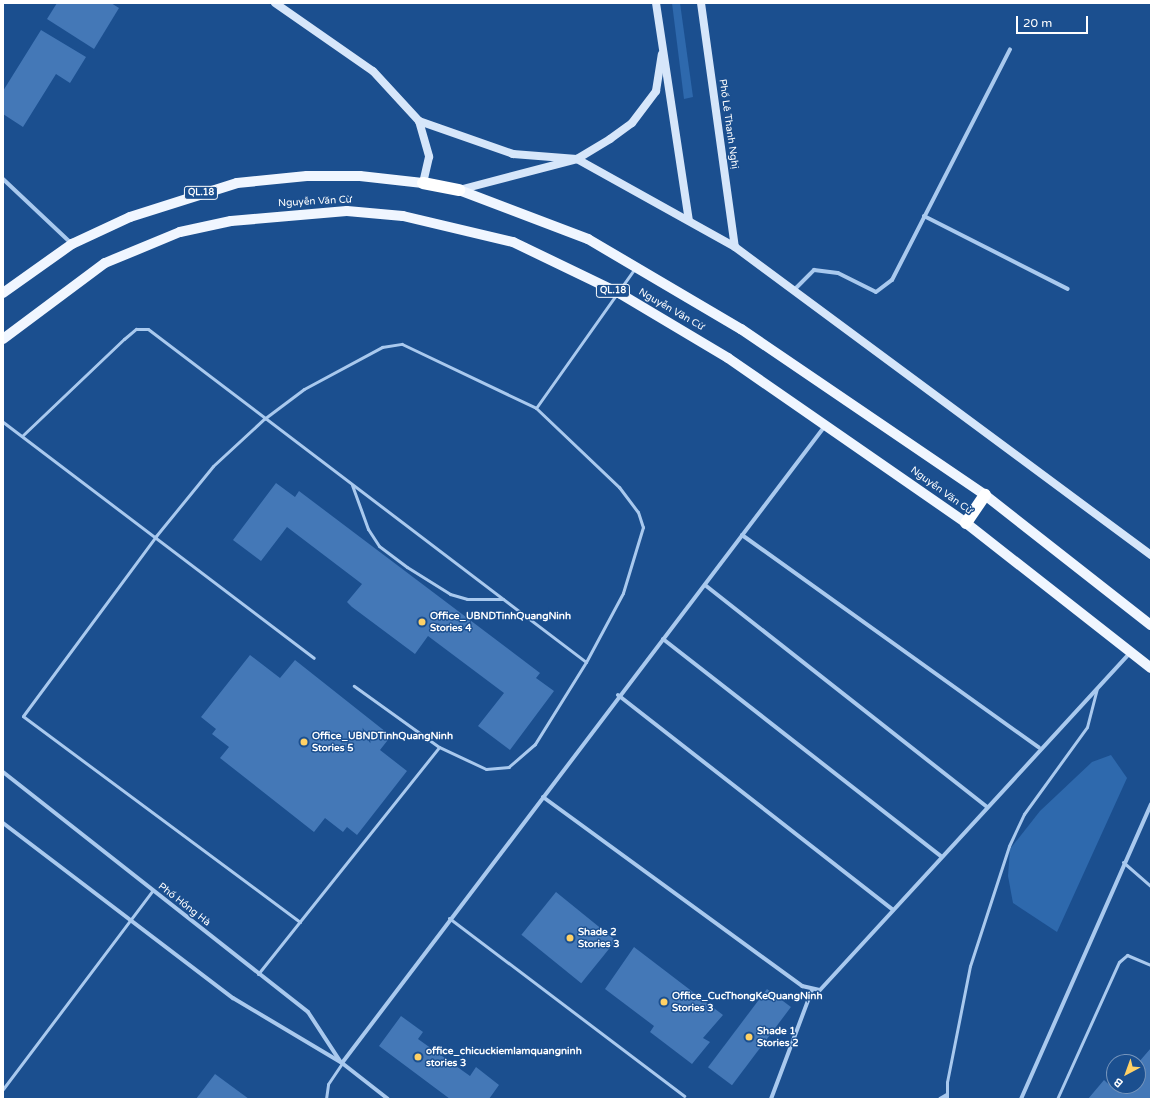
<!DOCTYPE html>
<html>
<head>
<meta charset="utf-8">
<style>
	body { margin:0 }
	#map { position:relative; width:1154px; height:1102px; overflow:hidden; background:#1b4f8f; font-family:"Varela Round",sans-serif }
	div>[style] { position:absolute }
	.green>* { inset:0; background:#2e69ad }
	.building>* { inset:0; background:#4478b7; transform-origin:0 0 }
	.lane>* { height:3px; margin:-1.5px; padding:0 1.5px; transform-origin:1.5px; border-radius:1.5px; background:#a9c9ee }
	.street>* { height:4px; margin:-2px; padding:0 2px; transform-origin:2px; border-radius:2px; background:#a9c9ee }
	.secondary>* { height:8px; margin:-4px; padding:0 4px; transform-origin:4px; border-radius:4px; background:#d6e6fa }
	.primary>* { height:10px; margin:-5px; padding:0 5px; transform-origin:5px; border-radius:5px; background:#f0f6ff }
	.highway>* { height:12px; margin:-6px; padding:0 6px; transform-origin:6px; border-radius:6px; background:#fff }
	.dots>* { width:11px; height:11px; translate:-50% -50%; box-sizing:border-box; border:2px solid #1b4f8f; border-radius:50% }
	span { translate:-50% -50%; white-space:nowrap; text-align:center; line-height:1.15; -webkit-text-stroke:3px #1b4f8f; paint-order:stroke }
	.shield-label span { padding:1px 3px; background:#1b4f8f; border:1px solid; border-radius:3px; -webkit-text-stroke-width:0 }
	.shield-label { font-size:9px; color:#fff; font-weight:700 }
	.street-label { font-size:10px; color:#fff }
	.poi-label { font-size:10px; color:#fff; font-weight:700 }
	.left { translate:0 -50%; text-align:left }
	.frame { position:absolute; inset:0; border:4px solid #fff; pointer-events:none }
	.north { position:absolute; left:1106px; top:1054px; width:40px; height:40px; box-sizing:border-box; background:#1b4f8f; border:1px solid #7695bc; border-radius:50%; rotate:221deg; font-size:11px; font-weight:700; line-height:16px; text-align:center; color:#fff }
	.north::after { content:''; display:block; margin:auto; width:14px; height:18px; background:#ffd166; clip-path:polygon(50% 0,100% 100%,50% 72%,0 100%) }
	.scale { position:absolute; left:1016px; top:16px; width:72px; height:18px; box-sizing:border-box; border:2px solid #fff; border-top:0; padding-left:5px; font-size:12px; line-height:14px; white-space:nowrap; color:#fff; -webkit-text-stroke:3px #1b4f8f; paint-order:stroke }
</style>
</head>
<body>
<div id="map">
	<div class="green">
		<div style="clip-path:polygon(672px 3px,680px 3px,693px 97px,684px 99px)"></div>
		<div style="clip-path:polygon(1111px 755px,1127px 778px,1057px 932px,1013px 903px,1008px 876px,1010px 849px,1040px 811px,1092px 762px)"></div>
	</div>
	<div class="building">
		<div style="clip-path:polygon(57px 3px,111px 3px,119px 8px,94px 49px,47px 19px)"></div>
		<div style="clip-path:polygon(41px 30px,86px 57px,70px 83px,56px 74px,23px 127px,3px 114px,3px 91px)"></div>
		<div style="clip-path:polygon(276px 483px,295px 497px,299px 491px,540px 673px,536px 678px,554px 691px,510px 750px,478px 726px,504px 693px,428px 636px,415px 654px,352px 607px,347px 602px,362px 584px,287px 527px,261px 561px,233px 540px)"></div>
		<div style="clip-path:polygon(250px 655px,280px 678px,295px 660px,391px 736px,380px 750px,407px 771px,357px 835px,347px 827px,343px 832px,325px 818px,314px 832px,220px 758px,229px 747px,212px 734px,216px 729px,201px 717px)"></div>
		<div style="left:556px;top:892px;width:77px;height:55px;rotate:39deg"></div>
		<div style="clip-path:polygon(634px 947px,723px 1015px,703px 1038px,710px 1042px,692px 1064px,650px 1032px,654px 1026px,605px 989px)"></div>
		<div style="left:767px;top:989px;width:30px;height:98px;rotate:37deg"></div>
		<div style="clip-path:polygon(401px 1016px,423px 1032px,418px 1039px,470px 1076px,476px 1067px,499px 1085px,489px 1099px,450px 1099px,379px 1046px)"></div>
		<div style="clip-path:polygon(1151px 1048px,1151px 1099px,1088px 1099px,1104px 1080px,1115px 1090px,1119px 1086px,1138px 1086px,1138px 1063px)"></div>
		<div style="clip-path:polygon(215px 1074px,249px 1099px,196px 1099px)"></div>
	</div>
	<div class="lane">
		<div style="left:536px;top:408px;width:171px;rotate:-54.7deg"></div>
		<div style="left:3px;top:422px;width:390px;rotate:37.2deg"></div>
		<div style="left:22px;top:436px;width:141px;rotate:-43.6deg"></div>
		<div style="left:124px;top:339px;width:16px;rotate:-40deg"></div>
		<div style="left:136px;top:329px;width:12px"></div>
		<div style="left:148px;top:329px;width:550px;rotate:37.24deg"></div>
		<div style="left:352px;top:485px;width:47px;rotate:70deg"></div>
		<div style="left:368px;top:529px;width:20px;rotate:57deg"></div>
		<div style="left:379px;top:546px;width:35px;rotate:37deg"></div>
		<div style="left:407px;top:567px;width:51px;rotate:32.1deg"></div>
		<div style="left:450px;top:594px;width:18px;rotate:16deg"></div>
		<div style="left:467px;top:599px;width:36px"></div>
		<div style="left:1123px;top:862px;width:37px;rotate:41deg"></div>
		<div style="left:449px;top:918px;width:295px;rotate:37.1deg"></div>
		<div style="left:300px;top:922px;width:345px;rotate:-143.4deg"></div>
		<div style="left:23px;top:716px;width:224px;rotate:-53.5deg"></div>
		<div style="left:156px;top:536px;width:90px;rotate:-50.8deg"></div>
		<div style="left:213px;top:466px;width:69px;rotate:-42.7deg"></div>
		<div style="left:264px;top:419px;width:50px;rotate:-36.9deg"></div>
		<div style="left:304px;top:389px;width:89px;rotate:-28.3deg"></div>
		<div style="left:382px;top:347px;width:20px;rotate:-9deg"></div>
		<div style="left:402px;top:344px;width:148px;rotate:25.5deg"></div>
		<div style="left:536px;top:408px;width:115px;rotate:43.6deg"></div>
		<div style="left:619px;top:487px;width:31px;rotate:53deg"></div>
		<div style="left:638px;top:512px;width:16px;rotate:72deg"></div>
		<div style="left:643px;top:527px;width:69px;rotate:106.9deg"></div>
		<div style="left:623px;top:593px;width:78px;rotate:118.2deg"></div>
		<div style="left:586px;top:662px;width:97px;rotate:121.9deg"></div>
		<div style="left:535px;top:744px;width:35px;rotate:139deg"></div>
		<div style="left:509px;top:767px;width:23px;rotate:175deg"></div>
		<div style="left:486px;top:769px;width:52px;rotate:-154.9deg"></div>
		<div style="left:439px;top:747px;width:105px;rotate:-144.3deg"></div>
		<div style="left:258px;top:974px;width:290px;rotate:-51.4deg"></div>
		<div style="left:3px;top:1089px;width:249px;rotate:-53deg"></div>
		<div style="left:326px;top:1099px;width:15px;rotate:-82deg"></div>
		<div style="left:328px;top:1084px;width:25px;rotate:-56deg"></div>
		<div style="left:947px;top:1099px;width:17px;rotate:-90deg"></div>
		<div style="left:947px;top:1082px;width:118px;rotate:-78.8deg"></div>
		<div style="left:970px;top:966px;width:126px;rotate:-72deg"></div>
		<div style="left:1009px;top:846px;width:35px;rotate:-65deg"></div>
		<div style="left:1024px;top:814px;width:107px;rotate:-54.1deg"></div>
		<div style="left:1087px;top:727px;width:40px;rotate:-75.6deg"></div>
		<div style="left:1057px;top:1099px;width:150px;rotate:-65.7deg"></div>
		<div style="left:1119px;top:962px;width:11px;rotate:-41deg"></div>
		<div style="left:1127px;top:955px;width:26px;rotate:23deg"></div>
	</div>
	<div class="street">
		<div style="left:3px;top:179px;width:93px;rotate:43.3deg"></div>
		<div style="left:924px;top:216px;width:161px;rotate:26.9deg"></div>
		<div style="left:795px;top:289px;width:27px;rotate:-45deg"></div>
		<div style="left:814px;top:270px;width:24px;rotate:7deg"></div>
		<div style="left:838px;top:273px;width:42px;rotate:26.6deg"></div>
		<div style="left:876px;top:292px;width:20px;rotate:-37deg"></div>
		<div style="left:892px;top:280px;width:259px;rotate:-62.9deg"></div>
		<div style="left:742px;top:535px;width:365px;rotate:35.6deg"></div>
		<div style="left:705px;top:585px;width:359px;rotate:38.2deg"></div>
		<div style="left:663px;top:639px;width:353px;rotate:38deg"></div>
		<div style="left:618px;top:695px;width:349px;rotate:38deg"></div>
		<div style="left:3px;top:772px;width:388px;rotate:38.2deg"></div>
		<div style="left:308px;top:1012px;width:59px;rotate:56.9deg"></div>
		<div style="left:543px;top:797px;width:321px;rotate:36.1deg"></div>
		<div style="left:802px;top:986px;width:18px;rotate:13deg"></div>
		<div style="left:820px;top:990px;width:459px;rotate:-47.4deg"></div>
		<div style="left:3px;top:823px;width:289px;rotate:37.3deg"></div>
		<div style="left:233px;top:998px;width:127px;rotate:30.8deg"></div>
		<div style="left:342px;top:1063px;width:58px;rotate:38deg"></div>
		<div style="left:342px;top:1063px;width:799px;rotate:-52.83deg"></div>
		<div style="left:771px;top:1099px;width:116px;rotate:-69.4deg"></div>
		<div style="left:940px;top:1099px;width:8px;rotate:-30deg"></div>
		<div style="left:1021px;top:1099px;width:322px;rotate:-66.2deg"></div>
	</div>
	<div class="secondary">
		<div style="left:275px;top:3px;width:119px;rotate:34.8deg"></div>
		<div style="left:373px;top:71px;width:68px;rotate:47.4deg"></div>
		<div style="left:419px;top:121px;width:37px;rotate:74deg"></div>
		<div style="left:429px;top:157px;width:27px;rotate:103deg"></div>
		<div style="left:656px;top:3px;width:219px;rotate:81.4deg"></div>
		<div style="left:701px;top:3px;width:246px;rotate:82.1deg"></div>
		<div style="left:419px;top:121px;width:100px;rotate:19.3deg"></div>
		<div style="left:513px;top:154px;width:64px;rotate:4.5deg"></div>
		<div style="left:577px;top:159px;width:181px;rotate:29.1deg"></div>
		<div style="left:735px;top:247px;width:518px;rotate:36.52deg"></div>
		<div style="left:459px;top:190px;width:122px;rotate:-14.7deg"></div>
		<div style="left:577px;top:159px;width:39px;rotate:-31deg"></div>
		<div style="left:610px;top:139px;width:27px;rotate:-36deg"></div>
		<div style="left:632px;top:123px;width:40px;rotate:-53deg"></div>
		<div style="left:656px;top:91px;width:37px;rotate:-81deg"></div>
	</div>
	<div class="primary">
		<div style="left:459px;top:190px;width:138px;rotate:20.8deg"></div>
		<div style="left:588px;top:239px;width:178px;rotate:30.5deg"></div>
		<div style="left:741px;top:329px;width:295px;rotate:34.2deg"></div>
		<div style="left:985px;top:495px;width:211px;rotate:38.1deg"></div>
		<div style="left:3px;top:293px;width:85px;rotate:-35.4deg"></div>
		<div style="left:72px;top:244px;width:64px;rotate:-25deg"></div>
		<div style="left:130px;top:217px;width:112px;rotate:-17.6deg"></div>
		<div style="left:237px;top:183px;width:70px;rotate:-5.7deg"></div>
		<div style="left:307px;top:176px;width:53px"></div>
		<div style="left:360px;top:176px;width:63px;rotate:6.3deg"></div>
		<div style="left:3px;top:339px;width:127px;rotate:-36.7deg"></div>
		<div style="left:105px;top:263px;width:81px;rotate:-22.5deg"></div>
		<div style="left:180px;top:232px;width:52px;rotate:-12.2deg"></div>
		<div style="left:231px;top:221px;width:116px;rotate:-4.9deg"></div>
		<div style="left:347px;top:211px;width:56px;rotate:5.1deg"></div>
		<div style="left:403px;top:216px;width:113px;rotate:13.3deg"></div>
		<div style="left:513px;top:242px;width:118px;rotate:25.7deg"></div>
		<div style="left:619px;top:293px;width:127px;rotate:30.8deg"></div>
		<div style="left:728px;top:358px;width:290px;rotate:34.7deg"></div>
		<div style="left:966px;top:523px;width:235px;rotate:38.1deg"></div>
	</div>
	<div class="highway">
		<div style="left:423px;top:183px;width:37px;rotate:11deg"></div>
		<div style="left:966px;top:523px;width:34px;rotate:-56deg"></div>
	</div>
	<div class="dots">
		<div style="left:422px;top:622px;background:#ffd166"></div>
		<div style="left:304px;top:742px;background:#ffd166"></div>
		<div style="left:570px;top:938px;background:#ffd166"></div>
		<div style="left:664px;top:1002px;background:#ffd166"></div>
		<div style="left:749px;top:1037px;background:#ffd166"></div>
		<div style="left:418px;top:1057px;background:#ffd166"></div>
	</div>
	<div class="shield-label">
		<span style="left:201px;top:193px">QL.18</span>
		<span style="left:613px;top:291px">QL.18</span>
	</div>
	<div class="street-label">
		<span style="left:728px;top:124px;rotate:82deg">Phố Lê Thanh Nghị</span>
		<span style="left:315px;top:202px;rotate:-3deg">Nguyễn Văn Cừ</span>
		<span style="left:671px;top:310px;rotate:30deg">Nguyễn Văn Cừ</span>
		<span style="left:941px;top:491px;rotate:36deg">Nguyễn Văn Cừ</span>
		<span style="left:184px;top:905px;rotate:38deg">Phố Hồng Hà</span>
	</div>
	<div class="poi-label">
		<span class="left" style="left:430px;top:622px">Office_UBNDTinhQuangNinh<br>Stories 4</span>
		<span class="left" style="left:312px;top:742px">Office_UBNDTinhQuangNinh<br>Stories 5</span>
		<span class="left" style="left:578px;top:938px">Shade 2<br>Stories 3</span>
		<span class="left" style="left:672px;top:1002px">Office_CucThongKeQuangNinh<br>Stories 3</span>
		<span class="left" style="left:757px;top:1037px">Shade 1<br>Stories 2</span>
		<span class="left" style="left:426px;top:1057px">office_chicuckiemlamquangninh<br>stories 3</span>
	</div>
	<div class="frame"></div>
	<div class="north">B</div>
	<div class="scale">20 m</div>
</div>
</body>
</html>
